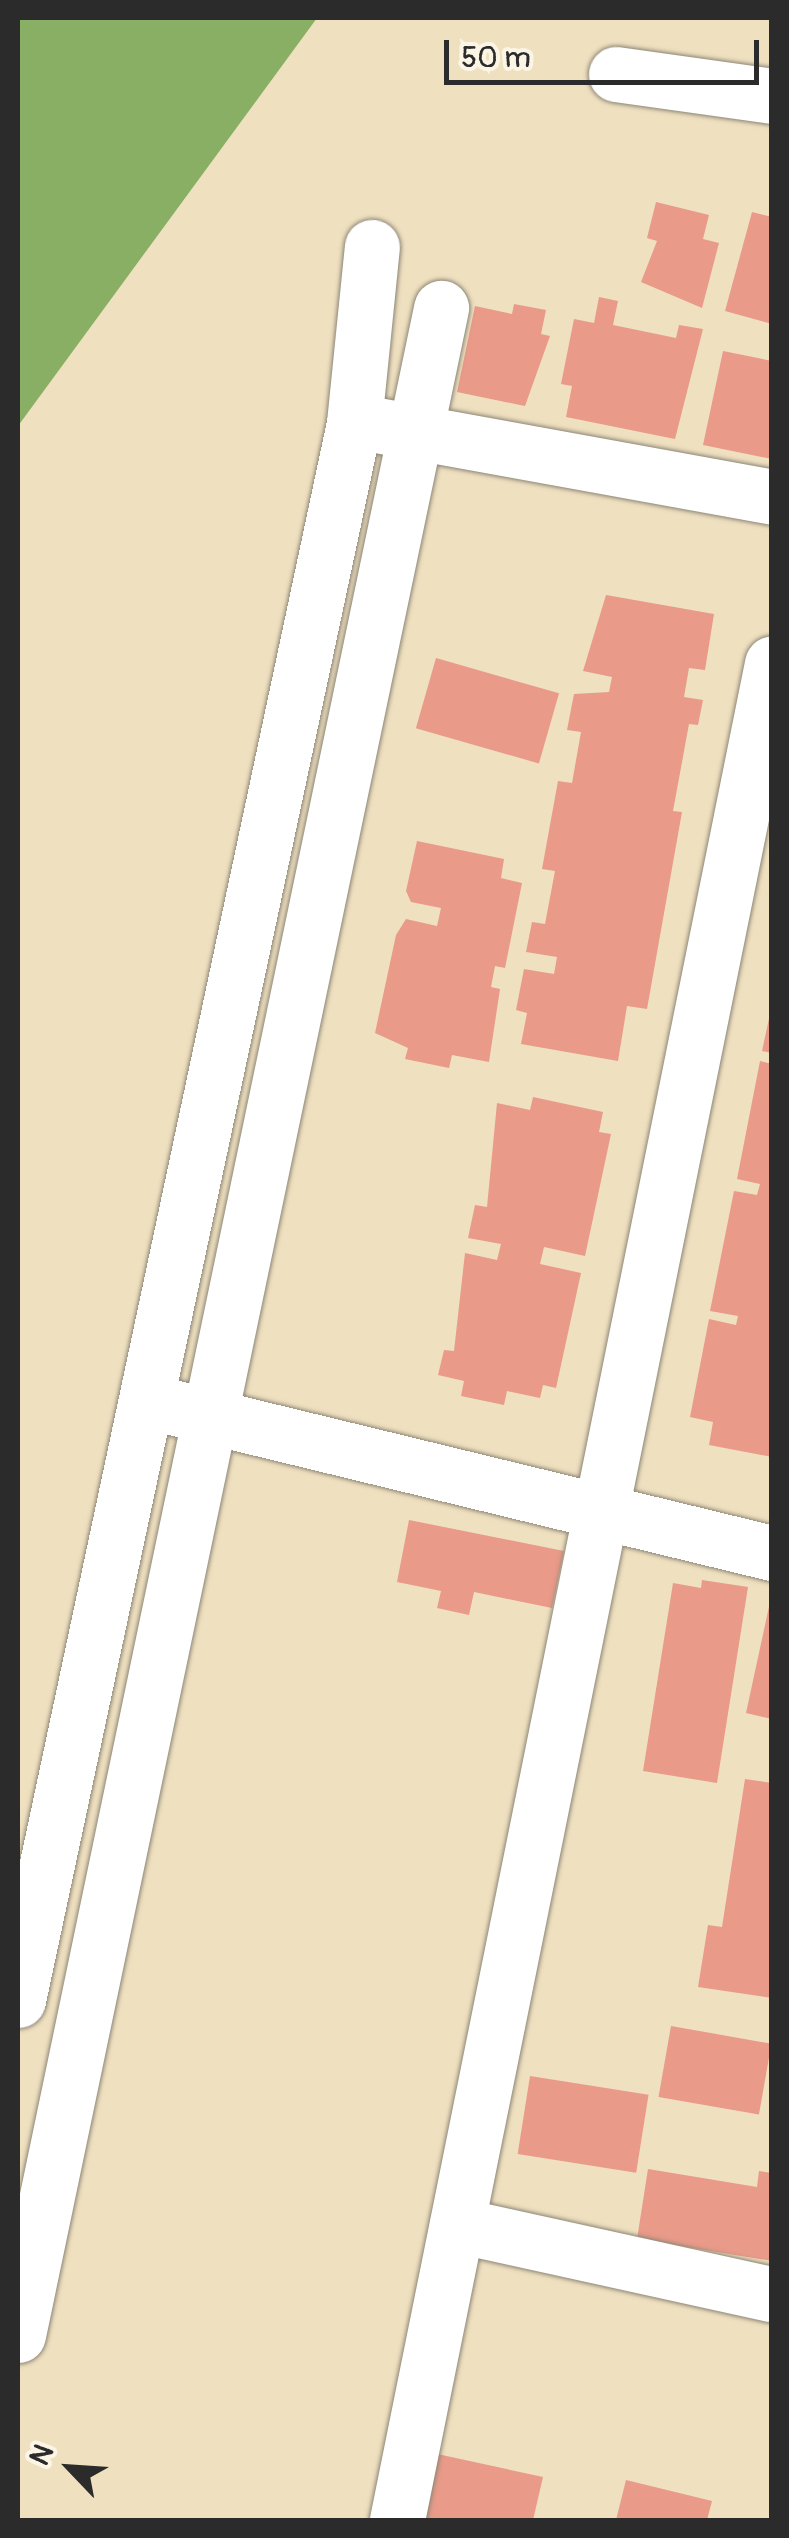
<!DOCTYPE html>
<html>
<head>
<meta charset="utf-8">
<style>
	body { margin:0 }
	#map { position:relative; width:789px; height:2538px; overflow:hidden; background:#efe0c0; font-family:Pangolin,sans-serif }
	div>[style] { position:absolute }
	.forest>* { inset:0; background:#89af64 }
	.building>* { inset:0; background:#e99a89; transform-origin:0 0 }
	.roads { filter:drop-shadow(0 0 2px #8d8676) drop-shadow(0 0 2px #8d8676) }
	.minor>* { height:55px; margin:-27.5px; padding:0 27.5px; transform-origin:27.5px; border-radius:27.5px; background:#fff }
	span { translate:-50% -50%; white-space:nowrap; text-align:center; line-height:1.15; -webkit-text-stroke:9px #fcf5e5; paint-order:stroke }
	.frame { position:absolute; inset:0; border:20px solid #2b2b2b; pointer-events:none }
	.north { position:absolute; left:20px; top:2418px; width:100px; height:100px; -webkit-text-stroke:8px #fcf5e5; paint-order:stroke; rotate:295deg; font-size:28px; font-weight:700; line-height:40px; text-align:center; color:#2b2b2b }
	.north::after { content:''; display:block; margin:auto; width:35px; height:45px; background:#2b2b2b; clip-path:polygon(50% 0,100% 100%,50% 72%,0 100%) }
	.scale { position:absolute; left:444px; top:40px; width:315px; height:45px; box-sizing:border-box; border:5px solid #2b2b2b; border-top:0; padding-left:12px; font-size:30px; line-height:35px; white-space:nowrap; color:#2b2b2b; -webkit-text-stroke:8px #fcf5e5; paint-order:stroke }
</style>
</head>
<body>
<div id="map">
	<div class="forest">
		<div style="clip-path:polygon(18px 18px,317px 18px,18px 426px)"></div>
	</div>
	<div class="building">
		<div style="clip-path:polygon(656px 202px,709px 215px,703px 239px,719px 243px,702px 308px,641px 282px,657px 241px,647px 238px)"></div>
		<div style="clip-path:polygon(752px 212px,772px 217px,772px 324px,725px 311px)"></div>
		<div style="clip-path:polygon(599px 297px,618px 301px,613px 325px,676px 338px,679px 325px,703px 329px,675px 439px,566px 417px,572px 386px,561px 384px,574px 319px,594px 323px)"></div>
		<div style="clip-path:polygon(514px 304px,546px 310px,541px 334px,550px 336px,525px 406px,457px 392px,475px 306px,512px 314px)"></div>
		<div style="clip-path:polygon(723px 351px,772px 361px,772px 459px,703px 445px)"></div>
		<div style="clip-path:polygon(606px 595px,714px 614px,705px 670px,689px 668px,684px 697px,703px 700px,698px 725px,689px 724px,673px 811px,682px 812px,647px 1009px,627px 1006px,618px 1061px,521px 1044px,527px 1013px,516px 1010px,524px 969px,554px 974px,557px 957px,526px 952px,532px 922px,545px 924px,555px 871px,542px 869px,558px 781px,572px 783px,581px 732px,567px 730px,574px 694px,609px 692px,612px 677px,583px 671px)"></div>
		<div style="left:436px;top:658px;width:128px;height:73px;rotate:16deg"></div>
		<div style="clip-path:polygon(417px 841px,504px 859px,501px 878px,522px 883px,505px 968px,495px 966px,491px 987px,500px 989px,489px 1062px,452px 1055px,449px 1068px,405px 1059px,408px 1048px,375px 1033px,396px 935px,406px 919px,437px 926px,441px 908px,411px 902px,406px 891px)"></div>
		<div style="clip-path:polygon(770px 1014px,772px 1014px,772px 1053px,762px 1051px)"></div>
		<div style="clip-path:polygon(760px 1061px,772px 1064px,772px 1457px,709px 1445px,713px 1422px,690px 1417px,709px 1319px,736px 1325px,738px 1316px,710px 1311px,734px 1191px,757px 1195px,760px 1184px,737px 1179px)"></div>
		<div style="clip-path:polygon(533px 1097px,603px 1112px,599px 1132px,611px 1134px,585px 1256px,544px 1247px,540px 1264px,581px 1273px,556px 1388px,543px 1385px,540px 1398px,507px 1391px,504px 1405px,461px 1396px,464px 1381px,438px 1375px,444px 1350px,454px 1351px,465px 1253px,497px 1260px,501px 1244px,468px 1238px,475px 1205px,487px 1207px,497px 1103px,530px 1110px)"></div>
		<div style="clip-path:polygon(409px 1520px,564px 1551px,552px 1608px,474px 1592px,469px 1615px,437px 1608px,441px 1591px,397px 1582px)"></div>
		<div style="clip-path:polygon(702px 1580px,748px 1587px,717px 1783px,643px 1771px,673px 1583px,701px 1588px)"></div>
		<div style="clip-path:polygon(770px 1602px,772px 1602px,772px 1719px,746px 1713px)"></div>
		<div style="clip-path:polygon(745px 1779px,772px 1783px,772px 1998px,698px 1987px,708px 1925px,722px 1927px)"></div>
		<div style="left:671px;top:2026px;width:102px;height:72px;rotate:10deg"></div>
		<div style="left:530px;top:2076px;width:120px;height:79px;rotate:9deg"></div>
		<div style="clip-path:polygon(648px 2169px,757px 2187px,759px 2171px,772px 2173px,772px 2261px,637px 2239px)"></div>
		<div style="clip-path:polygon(428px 2452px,543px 2477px,533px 2520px,413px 2520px)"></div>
		<div style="clip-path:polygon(626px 2480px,712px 2501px,707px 2520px,616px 2520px)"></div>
	</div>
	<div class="roads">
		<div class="minor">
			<div style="left:616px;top:74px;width:158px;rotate:8deg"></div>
			<div style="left:377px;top:425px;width:402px;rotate:10.3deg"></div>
			<div style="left:172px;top:1407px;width:618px;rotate:13.68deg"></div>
			<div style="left:18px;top:2000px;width:1612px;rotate:-77.97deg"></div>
			<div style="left:354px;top:423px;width:177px;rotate:-84.2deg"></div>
			<div style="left:457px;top:2225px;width:322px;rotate:12.4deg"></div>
			<div style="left:18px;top:2335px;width:2071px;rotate:-78.21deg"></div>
			<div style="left:397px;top:2520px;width:1894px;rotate:-78.58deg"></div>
		</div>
	</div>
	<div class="frame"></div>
	<div class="north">N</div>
	<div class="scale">50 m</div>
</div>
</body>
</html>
